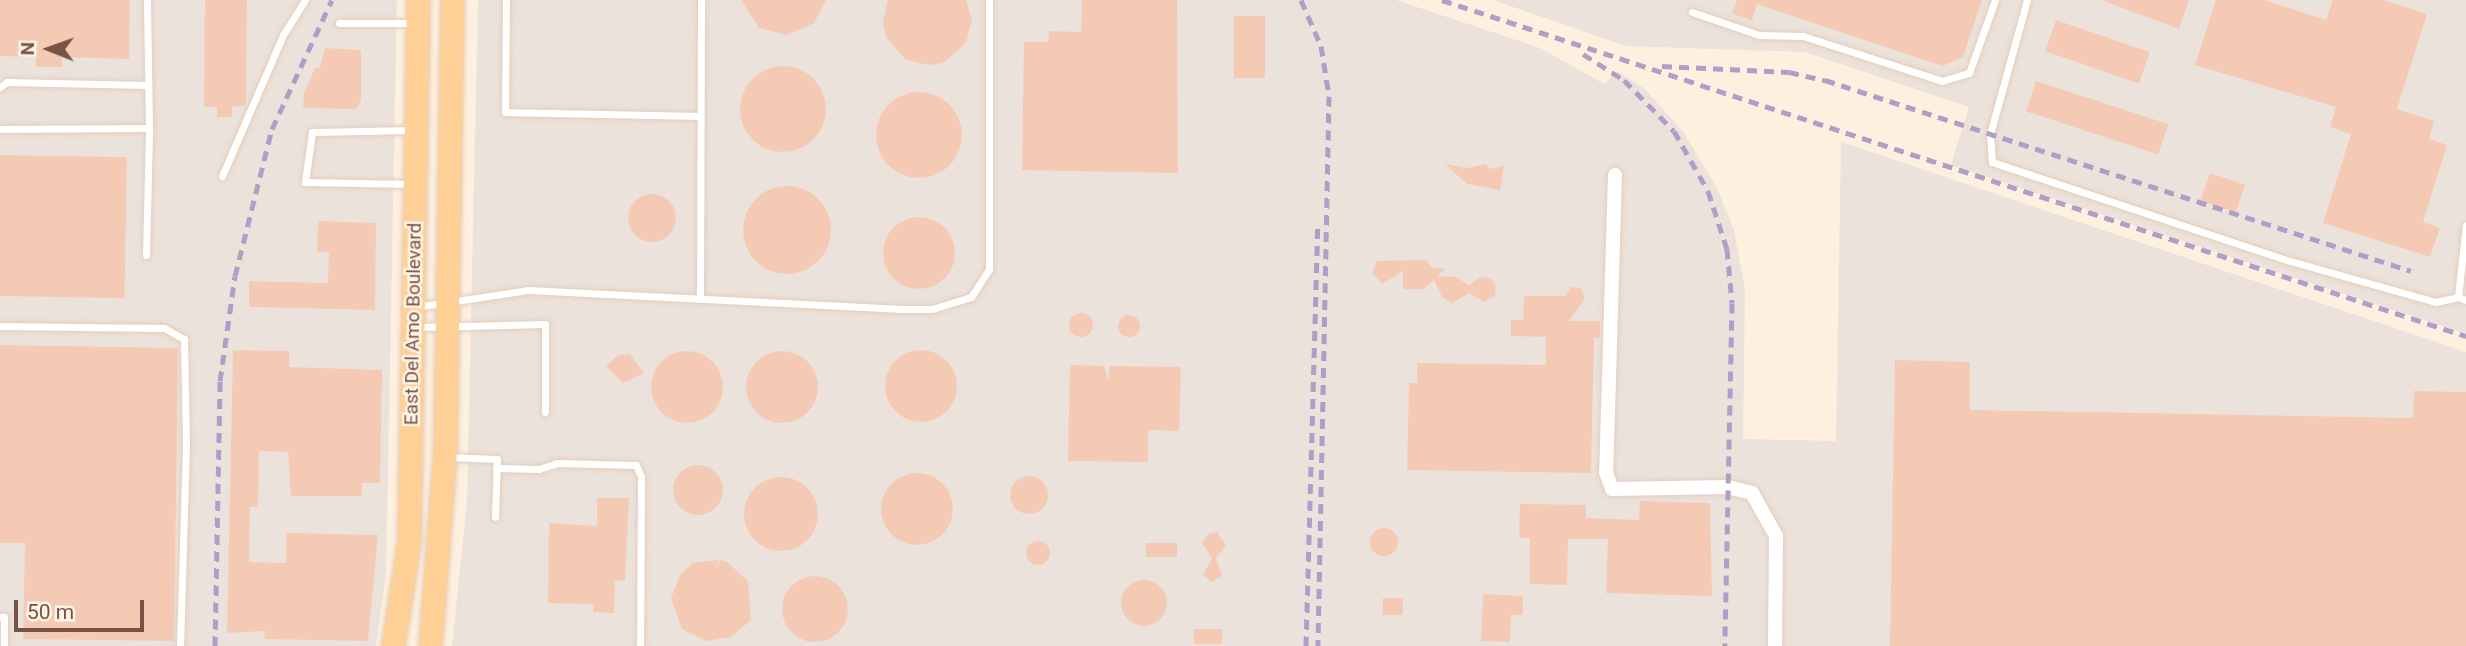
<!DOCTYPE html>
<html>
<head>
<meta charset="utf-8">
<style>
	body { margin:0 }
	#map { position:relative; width:2466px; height:646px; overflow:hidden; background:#fef0df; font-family:Roboto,sans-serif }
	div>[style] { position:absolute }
	.industrial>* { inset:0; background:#ebe2db }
	.building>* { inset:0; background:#f5cab5; transform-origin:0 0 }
	.round { border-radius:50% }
	.roads { filter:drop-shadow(0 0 2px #e4cdbd) drop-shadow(0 0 2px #e4cdbd) }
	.service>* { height:7px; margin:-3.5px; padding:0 3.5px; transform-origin:3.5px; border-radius:3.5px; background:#fff }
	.minor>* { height:14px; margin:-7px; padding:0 7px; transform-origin:7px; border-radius:7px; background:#fff }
	.primary>* { height:23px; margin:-11.5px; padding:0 11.5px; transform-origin:11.5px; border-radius:11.5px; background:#ffd095 }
	.rail>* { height:5px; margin-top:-2.5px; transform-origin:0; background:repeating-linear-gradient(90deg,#b19ec7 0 10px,transparent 0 17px) }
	span { translate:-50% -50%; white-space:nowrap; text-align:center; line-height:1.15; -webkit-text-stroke:5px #fff4e7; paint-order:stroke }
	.street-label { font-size:19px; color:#765345 }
	.north { position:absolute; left:14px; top:14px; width:70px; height:70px; -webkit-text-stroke:5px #fff4e7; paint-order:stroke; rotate:271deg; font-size:19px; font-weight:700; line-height:28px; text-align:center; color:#765345 }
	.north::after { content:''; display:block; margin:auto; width:24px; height:32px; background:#765345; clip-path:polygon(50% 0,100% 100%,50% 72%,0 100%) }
	.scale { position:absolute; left:14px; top:600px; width:130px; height:32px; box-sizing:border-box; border:4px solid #765345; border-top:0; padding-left:9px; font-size:21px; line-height:24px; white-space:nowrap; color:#765345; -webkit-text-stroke:5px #fff4e7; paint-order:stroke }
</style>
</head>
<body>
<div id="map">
	<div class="industrial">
		<div style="clip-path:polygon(0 0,397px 0,386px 575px,376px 646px,0 646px)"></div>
		<div style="clip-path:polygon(478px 0,1396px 0,1540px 48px,1604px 84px,1617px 71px,1645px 89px,1684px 133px,1717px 188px,1734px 230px,1745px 290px,1743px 439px,1836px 441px,1841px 142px,2466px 352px,2466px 646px,452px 646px,467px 501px)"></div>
		<div style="clip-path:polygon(1493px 0,2466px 0,2466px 334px,1951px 165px,1969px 107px,1805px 52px,1626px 46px)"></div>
	</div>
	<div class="building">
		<div style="clip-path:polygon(0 0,130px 0,129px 59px,62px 57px,62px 67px,36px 67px,36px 57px,0 56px)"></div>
		<div style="clip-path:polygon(205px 0,247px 0,246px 105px,232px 107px,232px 117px,217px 117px,217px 107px,204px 107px)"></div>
		<div style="clip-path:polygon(741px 0,826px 0,814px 23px,787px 35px,759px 28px)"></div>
		<div style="clip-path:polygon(888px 0,966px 0,972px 20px,966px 43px,943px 63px,928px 65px,906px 60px,886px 37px,883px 22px)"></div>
		<div style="clip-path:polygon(1082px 0,1177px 0,1178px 173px,1022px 170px,1024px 42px,1048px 42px,1049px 31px,1081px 32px)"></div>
		<div style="clip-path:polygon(1737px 0,1982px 0,1963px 57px,1942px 66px,1757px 4px,1752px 20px,1732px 14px)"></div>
		<div style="clip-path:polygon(2101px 0,2189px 0,2179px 29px)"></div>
		<div style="clip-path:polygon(2216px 0,2264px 0,2326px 20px,2333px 0,2383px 0,2427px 14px,2397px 109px,2434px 121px,2429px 139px,2447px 145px,2423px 222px,2440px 228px,2430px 257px,2323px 223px,2351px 134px,2330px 127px,2336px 107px,2195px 65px)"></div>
		<div style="left:1234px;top:16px;width:31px;height:62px"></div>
		<div style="left:2056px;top:20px;width:99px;height:33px;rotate:19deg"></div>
		<div style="clip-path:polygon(325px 48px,361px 50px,361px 101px,356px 109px,303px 108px,304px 93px,315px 68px,320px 68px)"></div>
		<div class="round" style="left:740px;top:66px;width:86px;height:86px"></div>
		<div style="left:2036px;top:81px;width:139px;height:32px;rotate:18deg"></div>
		<div class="round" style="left:876px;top:92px;width:86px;height:86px"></div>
		<div style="left:0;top:155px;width:127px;height:141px;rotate:1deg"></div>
		<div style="clip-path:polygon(1445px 164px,1468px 168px,1485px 164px,1491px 169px,1504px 166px,1500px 190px,1467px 184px)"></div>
		<div style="left:2210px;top:173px;width:37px;height:29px;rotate:19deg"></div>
		<div class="round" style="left:743px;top:186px;width:88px;height:88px"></div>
		<div class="round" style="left:628px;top:194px;width:48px;height:48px"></div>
		<div class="round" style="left:883px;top:217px;width:72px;height:72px"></div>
		<div style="clip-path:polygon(318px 221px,376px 223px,375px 310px,249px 307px,249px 281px,328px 283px,329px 252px,317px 252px)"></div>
		<div style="clip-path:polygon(1426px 260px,1432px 268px,1445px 269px,1437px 276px,1456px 277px,1469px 285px,1480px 277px,1490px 278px,1496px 285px,1495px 296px,1484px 302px,1469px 293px,1452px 303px,1442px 297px,1434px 280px,1424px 289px,1403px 289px,1403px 271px,1382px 284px,1372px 273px,1377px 261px)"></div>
		<div style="clip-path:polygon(1571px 287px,1581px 288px,1585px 298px,1569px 321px,1600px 321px,1600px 338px,1594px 338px,1591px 473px,1407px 470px,1409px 383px,1417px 383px,1417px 363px,1546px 365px,1546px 337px,1511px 336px,1511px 320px,1523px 320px,1524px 296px,1565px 296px)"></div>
		<div class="round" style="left:1069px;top:313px;width:24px;height:24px"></div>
		<div class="round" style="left:1118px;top:315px;width:22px;height:22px"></div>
		<div style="clip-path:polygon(0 345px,178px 348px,174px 641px,23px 639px,25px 543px,0 543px)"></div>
		<div class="round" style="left:885px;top:350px;width:72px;height:72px"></div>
		<div style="clip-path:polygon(233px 350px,289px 351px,289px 367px,382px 370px,380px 483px,362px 483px,362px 496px,291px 496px,288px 452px,259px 451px,258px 507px,250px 507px,249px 562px,286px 563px,286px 533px,378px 535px,368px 641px,264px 639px,265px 631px,227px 633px)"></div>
		<div class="round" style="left:651px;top:351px;width:72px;height:72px"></div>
		<div class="round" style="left:746px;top:351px;width:72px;height:72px"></div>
		<div style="clip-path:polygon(630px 354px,644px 373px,623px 383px,606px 366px,618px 355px)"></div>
		<div style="clip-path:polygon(1895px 360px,1970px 362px,1970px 410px,2413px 418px,2414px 391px,2466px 392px,2466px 646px,1890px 646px)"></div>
		<div style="clip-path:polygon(1070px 365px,1104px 366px,1108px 380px,1110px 366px,1181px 367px,1179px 431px,1148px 430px,1148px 462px,1068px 461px)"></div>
		<div class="round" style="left:673px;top:465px;width:50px;height:50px"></div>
		<div class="round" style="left:881px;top:473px;width:72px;height:72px"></div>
		<div class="round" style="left:1010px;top:476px;width:38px;height:38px"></div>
		<div class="round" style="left:744px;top:477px;width:74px;height:74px"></div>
		<div style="clip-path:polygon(597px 498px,629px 498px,625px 581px,615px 580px,614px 613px,593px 612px,593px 604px,548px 603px,549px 523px,597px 526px)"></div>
		<div style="clip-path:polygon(1640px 501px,1710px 503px,1712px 596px,1606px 593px,1608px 539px,1568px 539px,1567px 585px,1530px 584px,1530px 538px,1519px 538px,1520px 504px,1586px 505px,1586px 518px,1639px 520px)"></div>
		<div class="round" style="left:1370px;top:528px;width:28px;height:28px"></div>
		<div style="clip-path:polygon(1217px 532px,1226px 545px,1216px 558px,1222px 576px,1212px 582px,1203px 575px,1212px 558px,1202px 543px,1208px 534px)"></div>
		<div class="round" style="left:1026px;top:541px;width:24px;height:24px"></div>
		<div style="left:1146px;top:543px;width:31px;height:14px"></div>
		<div style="clip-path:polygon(718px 560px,717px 568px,720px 560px,727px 562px,748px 581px,751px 620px,731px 637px,706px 641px,682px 629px,671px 598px,680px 575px,693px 563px)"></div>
		<div class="round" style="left:782px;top:576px;width:66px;height:66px"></div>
		<div class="round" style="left:1121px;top:580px;width:46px;height:46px"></div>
		<div style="clip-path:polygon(1483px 594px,1523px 596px,1523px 615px,1511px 615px,1510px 642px,1481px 641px)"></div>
		<div style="left:1383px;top:598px;width:20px;height:17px"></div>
		<div style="left:1194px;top:629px;width:28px;height:15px"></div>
	</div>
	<div class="roads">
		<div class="service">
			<div style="left:506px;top:0;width:112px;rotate:90.5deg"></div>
			<div style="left:505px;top:112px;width:193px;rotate:1.2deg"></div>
			<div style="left:2027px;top:0;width:139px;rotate:105.4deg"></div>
			<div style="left:1990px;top:134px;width:28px;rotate:86deg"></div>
			<div style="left:1992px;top:162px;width:307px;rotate:18.4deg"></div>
			<div style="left:2283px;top:259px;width:159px;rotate:15.7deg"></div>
			<div style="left:2436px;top:302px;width:23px;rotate:-13deg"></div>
			<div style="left:2458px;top:297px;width:9px;rotate:21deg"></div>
			<div style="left:1692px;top:12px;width:71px;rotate:18.9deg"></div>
			<div style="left:1759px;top:35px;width:44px;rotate:1.3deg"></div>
			<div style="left:1803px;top:36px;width:146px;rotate:17.9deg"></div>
			<div style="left:1942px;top:81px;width:28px;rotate:-17deg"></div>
			<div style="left:1969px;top:73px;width:77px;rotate:-70.4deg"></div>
			<div style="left:339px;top:23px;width:74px"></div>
			<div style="left:0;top:87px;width:9px;rotate:-36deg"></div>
			<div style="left:7px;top:82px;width:141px;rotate:1.2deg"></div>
			<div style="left:0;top:129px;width:149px;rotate:-0.4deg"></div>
			<div style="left:149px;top:128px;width:128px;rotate:-90.9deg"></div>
			<div style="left:222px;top:176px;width:154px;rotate:-66.6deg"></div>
			<div style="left:283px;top:35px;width:41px;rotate:-57.8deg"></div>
			<div style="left:411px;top:184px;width:106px;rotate:-178.9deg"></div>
			<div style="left:305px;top:182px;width:50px;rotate:-82deg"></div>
			<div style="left:312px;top:132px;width:101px;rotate:-1.1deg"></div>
			<div style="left:146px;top:255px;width:127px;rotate:-88.6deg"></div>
			<div style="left:2458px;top:297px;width:72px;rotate:-83.7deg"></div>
			<div style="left:700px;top:299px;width:299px;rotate:-89.8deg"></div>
			<div style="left:416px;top:307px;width:113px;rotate:-8.6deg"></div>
			<div style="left:528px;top:290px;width:370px;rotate:2.9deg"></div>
			<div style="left:898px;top:309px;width:34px"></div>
			<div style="left:932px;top:309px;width:41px;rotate:-17.1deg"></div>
			<div style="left:971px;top:297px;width:33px;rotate:-57deg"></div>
			<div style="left:989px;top:269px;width:269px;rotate:-90deg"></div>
			<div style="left:0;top:326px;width:164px;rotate:0.7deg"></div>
			<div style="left:164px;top:328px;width:23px;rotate:29deg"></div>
			<div style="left:184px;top:339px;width:106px;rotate:88.9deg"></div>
			<div style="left:186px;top:445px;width:201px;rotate:91.7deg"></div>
			<div style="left:415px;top:327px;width:130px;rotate:-1.3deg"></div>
			<div style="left:545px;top:324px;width:88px;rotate:90deg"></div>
			<div style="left:448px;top:457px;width:49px;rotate:2.3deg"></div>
			<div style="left:497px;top:459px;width:58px;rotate:92deg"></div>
			<div style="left:496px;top:468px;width:43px;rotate:1.3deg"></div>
			<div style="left:539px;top:469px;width:19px;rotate:-18deg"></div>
			<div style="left:557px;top:463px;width:79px;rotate:1.5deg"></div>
			<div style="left:636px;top:465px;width:13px;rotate:67deg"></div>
			<div style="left:641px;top:477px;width:169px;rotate:90.3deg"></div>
			<div style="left:0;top:617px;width:4px"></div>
			<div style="left:4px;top:617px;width:29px;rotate:90deg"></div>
		</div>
		<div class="minor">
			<div style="left:1615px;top:175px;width:297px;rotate:91.7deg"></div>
			<div style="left:1606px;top:472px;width:18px;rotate:71deg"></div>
			<div style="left:1612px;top:489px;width:116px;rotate:-1deg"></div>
			<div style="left:1728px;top:487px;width:25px;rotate:14deg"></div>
			<div style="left:1752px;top:493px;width:49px;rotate:60.8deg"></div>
			<div style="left:1776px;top:536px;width:110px;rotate:90.5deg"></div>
		</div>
		<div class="primary">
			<div style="left:393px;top:646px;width:107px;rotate:-81.4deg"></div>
			<div style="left:409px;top:540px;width:540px;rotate:-89.05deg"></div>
			<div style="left:430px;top:646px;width:197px;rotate:-85.6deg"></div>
			<div style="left:445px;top:450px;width:450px;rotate:-89.1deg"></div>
		</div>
	</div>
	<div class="rail">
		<div style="left:1301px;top:0;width:50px;rotate:66.5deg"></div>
		<div style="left:1321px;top:46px;width:51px;rotate:80.9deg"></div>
		<div style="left:1329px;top:96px;width:550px;rotate:91.15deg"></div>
		<div style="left:1442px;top:0;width:1078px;rotate:18.17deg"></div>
		<div style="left:1583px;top:54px;width:49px;rotate:32.4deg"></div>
		<div style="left:1624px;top:80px;width:71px;rotate:45.6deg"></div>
		<div style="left:1674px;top:131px;width:69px;rotate:60.5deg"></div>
		<div style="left:1708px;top:191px;width:61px;rotate:71.9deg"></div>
		<div style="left:1727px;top:249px;width:54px;rotate:84.7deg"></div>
		<div style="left:1732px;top:303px;width:343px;rotate:91.2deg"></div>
		<div style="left:1662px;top:66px;width:127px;rotate:2.7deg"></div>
		<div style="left:1789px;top:72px;width:37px;rotate:13deg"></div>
		<div style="left:1825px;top:80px;width:616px;rotate:18.05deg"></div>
		<div style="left:215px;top:646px;width:265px;rotate:-88.9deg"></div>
		<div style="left:220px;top:381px;width:106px;rotate:-81.9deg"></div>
		<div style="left:235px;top:276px;width:152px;rotate:-75.9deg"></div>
		<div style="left:272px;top:129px;width:142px;rotate:-65.1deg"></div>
		<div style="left:1306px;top:646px;width:423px;rotate:-88.4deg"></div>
	</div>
	<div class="street-label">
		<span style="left:413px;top:324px;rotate:-89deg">East Del Amo Boulevard</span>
	</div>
	<div class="north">N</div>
	<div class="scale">50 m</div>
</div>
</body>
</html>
